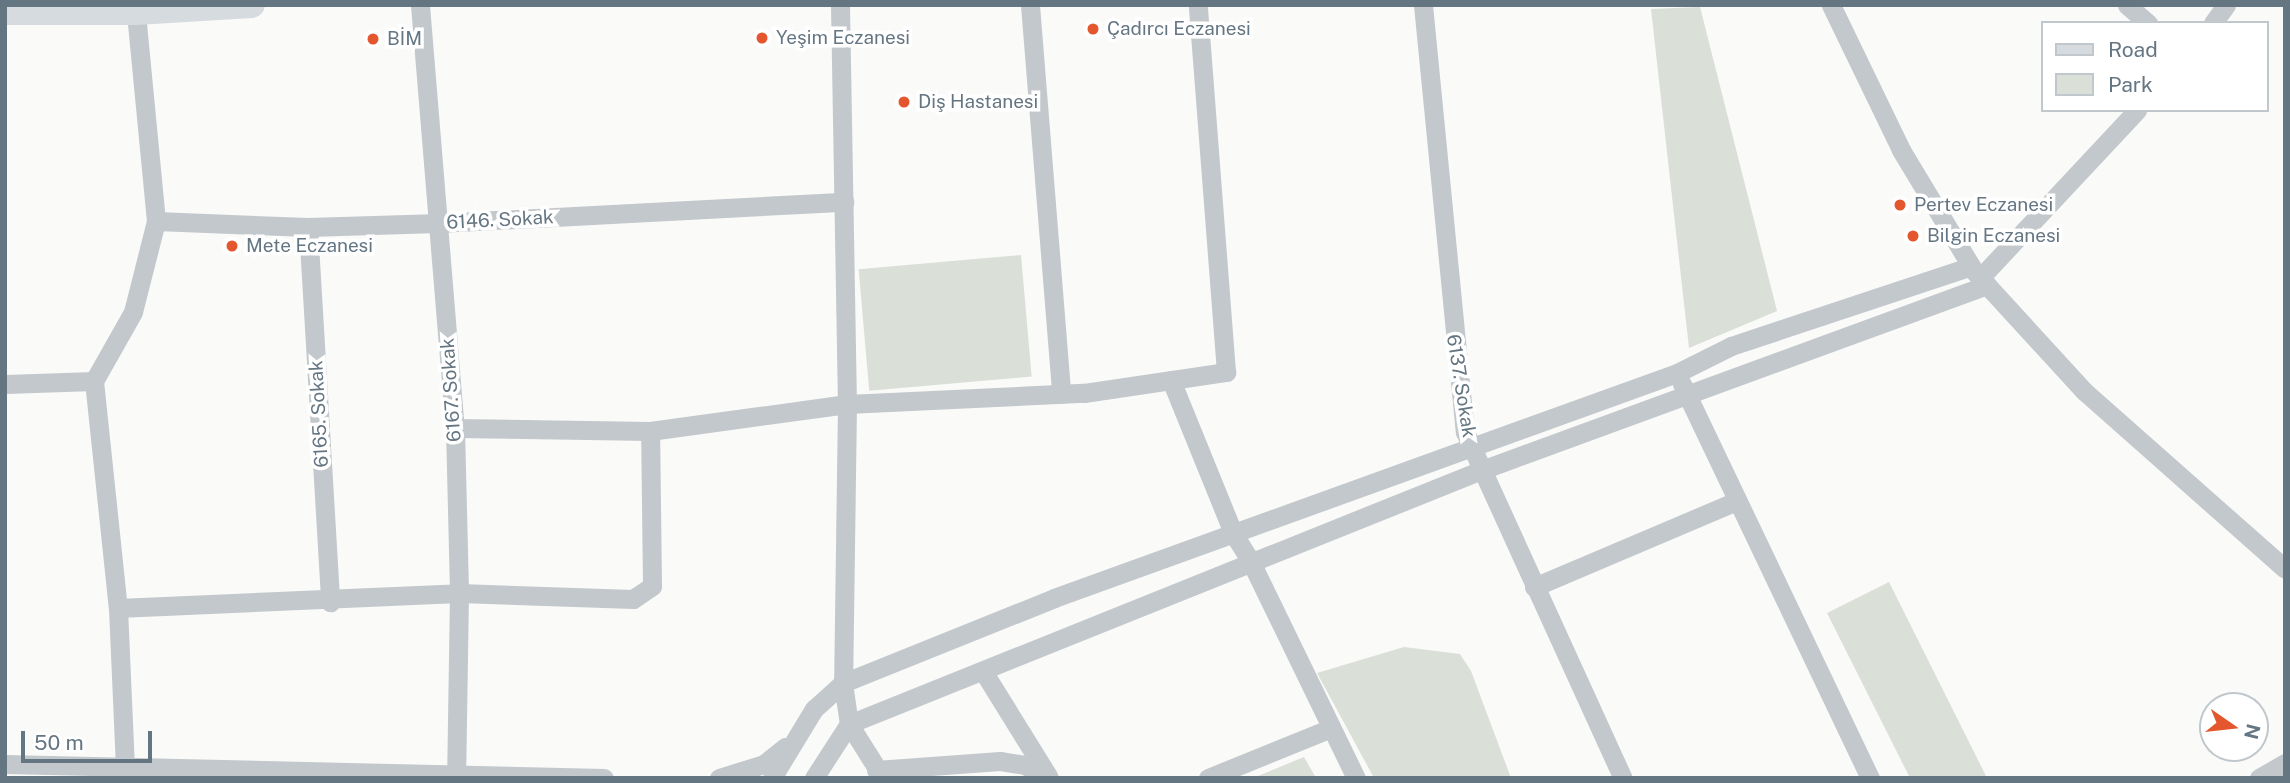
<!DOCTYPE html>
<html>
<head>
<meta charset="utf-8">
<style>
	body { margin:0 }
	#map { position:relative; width:2290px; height:783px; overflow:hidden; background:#fafaf8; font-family:"Public Sans",sans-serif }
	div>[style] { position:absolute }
	.green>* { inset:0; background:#dadfd7; transform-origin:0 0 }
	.minor>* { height:19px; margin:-9.5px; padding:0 9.5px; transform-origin:9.5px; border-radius:9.5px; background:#c3c8cc }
	.major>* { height:26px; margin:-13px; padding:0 13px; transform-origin:13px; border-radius:13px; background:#d6dbdf }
	.dots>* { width:19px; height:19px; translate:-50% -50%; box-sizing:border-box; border:4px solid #fff; border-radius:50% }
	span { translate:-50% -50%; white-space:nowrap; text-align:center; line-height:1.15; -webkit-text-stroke:7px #fff; paint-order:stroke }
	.poi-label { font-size:19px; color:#657683 }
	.left { translate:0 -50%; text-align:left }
	.street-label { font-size:19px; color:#657683 }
	.frame { position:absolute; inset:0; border:7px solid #657683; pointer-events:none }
	.legend { position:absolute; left:2041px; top:21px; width:228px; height:91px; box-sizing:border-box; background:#fff; border:2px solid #c1c8cd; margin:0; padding:9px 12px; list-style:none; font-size:21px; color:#657683 }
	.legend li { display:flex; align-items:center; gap:14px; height:35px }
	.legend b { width:35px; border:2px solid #c1c8cd }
	.north { position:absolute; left:2199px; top:692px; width:70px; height:70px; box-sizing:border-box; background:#fff; border:2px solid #c1c8cd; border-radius:50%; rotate:104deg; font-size:19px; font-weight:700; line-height:28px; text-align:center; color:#657683 }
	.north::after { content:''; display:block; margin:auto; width:24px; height:32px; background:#e4572e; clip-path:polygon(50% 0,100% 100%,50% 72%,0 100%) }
	.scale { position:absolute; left:21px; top:731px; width:131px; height:32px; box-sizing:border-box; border:4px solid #657683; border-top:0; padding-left:9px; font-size:21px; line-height:24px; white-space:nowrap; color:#657683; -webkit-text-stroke:5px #fff; paint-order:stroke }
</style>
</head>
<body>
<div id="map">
	<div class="green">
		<div style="clip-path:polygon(1700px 7px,1777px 311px,1689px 348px,1651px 9px)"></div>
		<div style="left:1021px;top:255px;width:122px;height:163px;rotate:85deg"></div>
		<div style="clip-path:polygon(1889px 582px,1987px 778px,1910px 778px,1827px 613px)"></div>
		<div style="clip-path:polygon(1404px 647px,1460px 654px,1471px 671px,1511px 778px,1374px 778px,1317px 673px)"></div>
		<div style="clip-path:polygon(1304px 757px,1316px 778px,1253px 778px)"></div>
	</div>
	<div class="minor">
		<div style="left:420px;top:5px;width:424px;rotate:85.3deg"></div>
		<div style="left:455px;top:428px;width:165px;rotate:88.6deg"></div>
		<div style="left:459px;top:593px;width:182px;rotate:90.9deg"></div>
		<div style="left:840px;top:5px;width:399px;rotate:89deg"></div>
		<div style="left:847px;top:404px;width:279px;rotate:90.8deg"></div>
		<div style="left:843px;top:683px;width:41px;rotate:81.7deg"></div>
		<div style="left:849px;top:724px;width:64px;rotate:57.8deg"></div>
		<div style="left:1030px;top:5px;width:390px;rotate:85.4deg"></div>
		<div style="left:1423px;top:5px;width:429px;rotate:84.4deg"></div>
		<div style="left:1465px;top:432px;width:380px;rotate:65.5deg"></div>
		<div style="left:1831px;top:5px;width:161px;rotate:64.2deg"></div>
		<div style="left:1901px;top:150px;width:141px;rotate:58.9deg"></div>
		<div style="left:1974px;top:271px;width:163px;rotate:47.5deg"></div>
		<div style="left:2084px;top:391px;width:268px;rotate:41.5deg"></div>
		<div style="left:2127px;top:5px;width:28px;rotate:41deg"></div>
		<div style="left:2213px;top:23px;width:22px;rotate:-54deg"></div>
		<div style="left:156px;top:221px;width:152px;rotate:2.3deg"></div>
		<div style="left:308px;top:227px;width:131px;rotate:-1.7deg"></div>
		<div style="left:439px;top:223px;width:406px;rotate:-3deg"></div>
		<div style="left:308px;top:227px;width:376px;rotate:86.6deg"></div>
		<div style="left:1980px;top:278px;width:230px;rotate:-46.9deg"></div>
		<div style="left:1171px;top:380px;width:165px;rotate:67.9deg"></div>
		<div style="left:1233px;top:533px;width:36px;rotate:58deg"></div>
		<div style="left:1252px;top:564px;width:238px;rotate:64.1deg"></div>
		<div style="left:94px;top:381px;width:228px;rotate:84deg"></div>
		<div style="left:118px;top:608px;width:160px;rotate:87.5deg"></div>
		<div style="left:5px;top:384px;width:89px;rotate:-1.9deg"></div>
		<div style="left:94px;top:381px;width:79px;rotate:-60.5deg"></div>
		<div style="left:133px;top:312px;width:94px;rotate:-75.8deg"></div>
		<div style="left:156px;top:221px;width:210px;rotate:-95.5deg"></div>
		<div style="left:1682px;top:384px;width:437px;rotate:64.5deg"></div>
		<div style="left:455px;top:428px;width:195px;rotate:0.9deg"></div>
		<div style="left:650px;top:431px;width:199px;rotate:-7.8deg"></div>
		<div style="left:847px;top:404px;width:237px;rotate:-2.7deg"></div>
		<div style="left:1084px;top:393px;width:144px;rotate:-8.4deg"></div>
		<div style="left:1226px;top:372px;width:368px;rotate:-94.4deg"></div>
		<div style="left:1534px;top:587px;width:220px;rotate:-23deg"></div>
		<div style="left:118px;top:608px;width:341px;rotate:-2.5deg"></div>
		<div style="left:459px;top:593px;width:174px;rotate:2deg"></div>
		<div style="left:633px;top:599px;width:23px;rotate:-34deg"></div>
		<div style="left:652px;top:586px;width:155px;rotate:-90.7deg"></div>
		<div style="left:983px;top:671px;width:123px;rotate:58.2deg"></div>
		<div style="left:5px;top:764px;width:599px;rotate:1.34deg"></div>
		<div style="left:876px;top:770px;width:124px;rotate:-4.2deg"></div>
		<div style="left:1000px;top:761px;width:25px;rotate:9deg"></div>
		<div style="left:1025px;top:765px;width:27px;rotate:28deg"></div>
		<div style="left:719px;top:778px;width:47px;rotate:-17.3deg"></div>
		<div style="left:764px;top:764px;width:27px;rotate:-39deg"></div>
		<div style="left:772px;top:778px;width:81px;rotate:-58.7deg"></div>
		<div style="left:814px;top:709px;width:39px;rotate:-42deg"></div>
		<div style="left:843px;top:683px;width:227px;rotate:-21.9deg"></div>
		<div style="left:1054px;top:598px;width:662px;rotate:-19.86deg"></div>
		<div style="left:1677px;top:373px;width:60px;rotate:-26.6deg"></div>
		<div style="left:1731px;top:346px;width:253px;rotate:-18.4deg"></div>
		<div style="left:814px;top:778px;width:64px;rotate:-57.1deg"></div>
		<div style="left:849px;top:724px;width:679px;rotate:-21.88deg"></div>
		<div style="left:1479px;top:471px;width:541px;rotate:-20.11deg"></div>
		<div style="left:1208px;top:778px;width:133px;rotate:-22.1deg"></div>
		<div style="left:2259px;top:778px;width:30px;rotate:-30deg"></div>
	</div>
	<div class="major">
		<div style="left:5px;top:12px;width:131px"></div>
		<div style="left:136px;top:12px;width:116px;rotate:-3.5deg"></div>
	</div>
	<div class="dots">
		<div style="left:1093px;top:29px;background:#e4572e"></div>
		<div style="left:762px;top:38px;background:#e4572e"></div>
		<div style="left:373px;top:39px;background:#e4572e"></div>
		<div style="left:904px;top:102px;background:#e4572e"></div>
		<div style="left:1900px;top:205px;background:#e4572e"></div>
		<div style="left:1913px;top:236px;background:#e4572e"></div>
		<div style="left:232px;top:246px;background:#e4572e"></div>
	</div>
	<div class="poi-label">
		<span class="left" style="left:1107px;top:29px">Çadırcı Eczanesi</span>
		<span class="left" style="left:776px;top:38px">Yeşim Eczanesi</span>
		<span class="left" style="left:387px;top:39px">BİM</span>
		<span class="left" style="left:918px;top:102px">Diş Hastanesi</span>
		<span class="left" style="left:1914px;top:205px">Pertev Eczanesi</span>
		<span class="left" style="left:1927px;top:236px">Bilgin Eczanesi</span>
		<span class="left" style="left:246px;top:246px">Mete Eczanesi</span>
	</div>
	<div class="street-label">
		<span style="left:500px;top:220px;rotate:-3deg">6146. Sokak</span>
		<span style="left:1461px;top:386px;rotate:81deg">6137. Sokak</span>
		<span style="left:451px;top:390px;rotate:-94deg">6167. Sokak</span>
		<span style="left:319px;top:414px;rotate:-93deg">6165. Sokak</span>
	</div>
	<div class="frame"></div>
	<ul class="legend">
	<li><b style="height:9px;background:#d6dbdf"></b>Road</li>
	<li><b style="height:19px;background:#dadfd7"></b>Park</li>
	</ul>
	<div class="north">N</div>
	<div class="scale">50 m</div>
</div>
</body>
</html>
